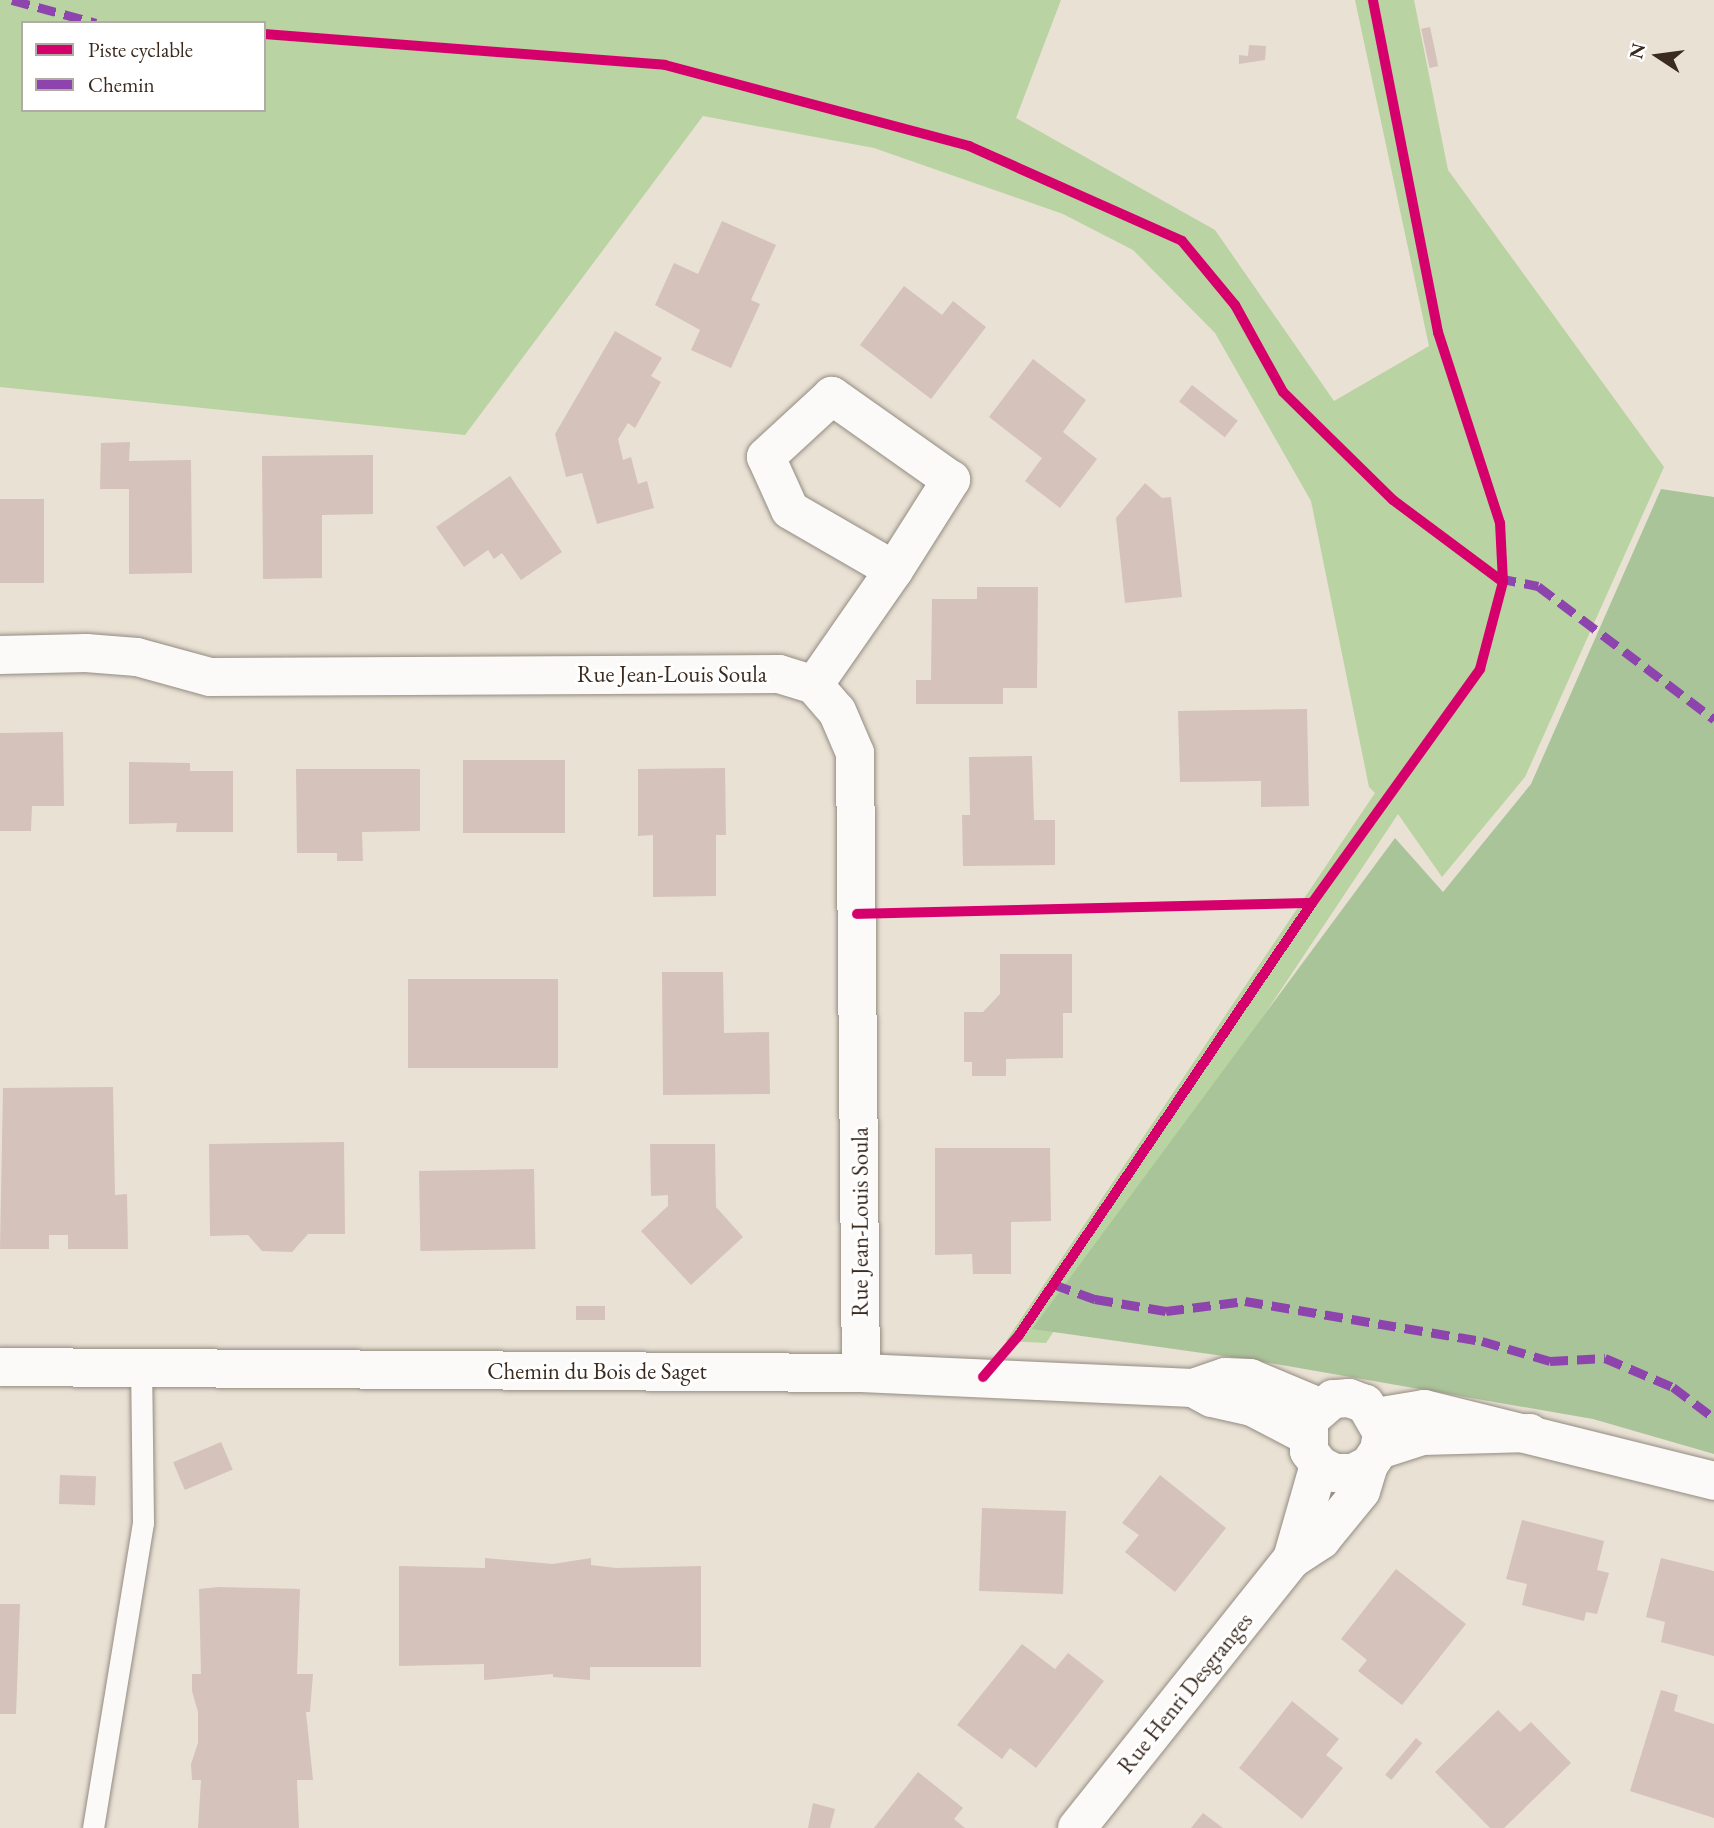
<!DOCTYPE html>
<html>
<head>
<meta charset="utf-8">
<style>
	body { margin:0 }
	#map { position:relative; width:1714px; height:1828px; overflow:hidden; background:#e9e1d3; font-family:"EB Garamond",serif }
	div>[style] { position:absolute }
	.green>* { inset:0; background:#bad3a2 }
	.forest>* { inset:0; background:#aac499 }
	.building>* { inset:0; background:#d5c2bb; transform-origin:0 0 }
	.roads { filter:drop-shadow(0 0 2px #938c83) drop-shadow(0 0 2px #938c83) }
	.service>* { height:21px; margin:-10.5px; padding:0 10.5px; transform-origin:10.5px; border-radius:10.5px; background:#fcfaf8 }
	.minor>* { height:38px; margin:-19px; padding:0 19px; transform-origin:19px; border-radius:19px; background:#fcfaf8 }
	.quiet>* { height:9px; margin-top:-4.5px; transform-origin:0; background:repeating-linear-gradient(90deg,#8e44ad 0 18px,transparent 0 27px) }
	.cycleway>* { height:10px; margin:-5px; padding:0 5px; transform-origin:5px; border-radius:5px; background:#d6006c }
	span { translate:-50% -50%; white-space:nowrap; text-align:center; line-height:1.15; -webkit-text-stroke:6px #fff; paint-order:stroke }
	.street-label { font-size:23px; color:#3b2a1e }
	.legend { position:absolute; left:21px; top:21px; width:245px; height:91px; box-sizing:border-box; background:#fff; border:2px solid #b1aaa5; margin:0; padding:9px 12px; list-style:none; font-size:21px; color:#3b2a1e }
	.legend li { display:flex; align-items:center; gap:14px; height:35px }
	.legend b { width:35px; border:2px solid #b1aaa5 }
	.north { position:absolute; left:1623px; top:21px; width:70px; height:70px; -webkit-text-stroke:5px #fff; paint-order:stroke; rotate:283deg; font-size:19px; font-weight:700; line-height:28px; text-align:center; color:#3b2a1e }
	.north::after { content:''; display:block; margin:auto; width:24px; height:32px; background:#3b2a1e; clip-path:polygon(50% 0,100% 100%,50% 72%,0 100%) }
</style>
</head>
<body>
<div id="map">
	<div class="green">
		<div style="clip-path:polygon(evenodd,0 0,1061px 0,1016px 118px,1215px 230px,1334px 401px,1429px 346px,1355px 0,1414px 0,1448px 170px,1664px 467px,1525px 777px,1442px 877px,1398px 814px,1046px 1343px,1006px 1341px,1375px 793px,1369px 787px,1311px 501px,1215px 333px,1133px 250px,1063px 214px,874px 148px,703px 116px,465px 435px,0 387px,0 0,23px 23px,264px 23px,264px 110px,23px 110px,23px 23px)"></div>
	</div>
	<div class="forest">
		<div style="clip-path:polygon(1661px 489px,1714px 497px,1714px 1454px,1593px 1419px,1252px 1360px,1032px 1329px,1395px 838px,1443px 892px,1531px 784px)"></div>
	</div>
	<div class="building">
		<div style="left:1430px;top:27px;width:40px;height:9px;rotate:78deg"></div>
		<div style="clip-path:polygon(1249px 45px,1266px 46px,1265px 60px,1239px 64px,1239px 55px,1248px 56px)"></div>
		<div style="clip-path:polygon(722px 221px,776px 245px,751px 300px,760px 304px,731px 368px,691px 350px,700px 330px,655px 305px,674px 263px,698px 274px)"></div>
		<div style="clip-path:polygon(904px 286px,942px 315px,953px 301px,986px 327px,931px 399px,860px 345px)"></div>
		<div style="clip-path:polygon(615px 331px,662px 358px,651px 376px,661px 382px,635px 428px,628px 423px,618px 439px,623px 460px,631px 457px,638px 484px,647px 481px,654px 508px,597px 524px,582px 473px,566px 477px,555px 434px)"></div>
		<div style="clip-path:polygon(1033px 359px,1086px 400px,1063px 432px,1097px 459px,1060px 508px,1025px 481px,1042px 458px,989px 417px)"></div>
		<div style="left:1192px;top:385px;width:58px;height:21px;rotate:38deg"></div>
		<div style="clip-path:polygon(130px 442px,129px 461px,191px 460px,192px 573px,129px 574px,129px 489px,100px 489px,101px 443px)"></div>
		<div style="clip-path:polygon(373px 455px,373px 514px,322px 515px,322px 578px,263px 579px,262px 456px)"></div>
		<div style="clip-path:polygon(510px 476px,562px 552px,521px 580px,502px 553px,494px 559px,488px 550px,464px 567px,436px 527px)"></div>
		<div style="clip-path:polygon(1145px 483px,1162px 498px,1171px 497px,1182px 597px,1125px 603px,1116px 518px)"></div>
		<div style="left:0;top:499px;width:44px;height:84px"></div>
		<div style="clip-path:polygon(977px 587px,1038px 587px,1037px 688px,1003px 688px,1003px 704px,916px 704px,916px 680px,931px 680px,932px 599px,977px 599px)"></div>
		<div style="clip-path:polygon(1307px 709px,1309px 806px,1261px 807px,1261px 781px,1180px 782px,1178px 711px)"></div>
		<div style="clip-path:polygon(63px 732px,64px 806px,32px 806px,31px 831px,0 831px,0 733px)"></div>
		<div style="clip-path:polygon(1032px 756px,1034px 820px,1055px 820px,1055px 865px,963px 866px,962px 815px,970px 815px,969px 757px)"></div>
		<div style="left:565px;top:760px;width:73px;height:102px;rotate:90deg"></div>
		<div style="clip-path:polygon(129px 762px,190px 763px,190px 771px,233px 771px,233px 832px,176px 832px,177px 823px,129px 824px)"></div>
		<div style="clip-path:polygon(725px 768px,726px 835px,716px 835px,716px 896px,653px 897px,653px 835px,638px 836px,638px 769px)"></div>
		<div style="clip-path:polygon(296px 769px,420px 769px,420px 831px,362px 832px,363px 861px,337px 861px,337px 853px,297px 853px)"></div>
		<div style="clip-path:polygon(1000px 954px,1072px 954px,1072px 1013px,1063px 1013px,1063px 1058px,1006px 1059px,1006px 1076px,972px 1076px,972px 1062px,964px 1062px,964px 1012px,983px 1012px,1000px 994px)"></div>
		<div style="clip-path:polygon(662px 972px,723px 972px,724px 1033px,769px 1032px,770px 1094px,663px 1095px)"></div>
		<div style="left:408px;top:979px;width:150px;height:89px"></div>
		<div style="clip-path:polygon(113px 1087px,115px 1195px,127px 1194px,128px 1249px,68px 1249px,68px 1235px,49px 1235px,49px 1249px,0 1249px,3px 1088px)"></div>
		<div style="clip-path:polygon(344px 1142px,345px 1234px,308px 1234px,292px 1252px,262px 1251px,248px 1235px,210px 1236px,209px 1144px)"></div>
		<div style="clip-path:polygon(650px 1144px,715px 1144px,716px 1207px,743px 1237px,691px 1285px,641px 1231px,668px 1206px,668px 1195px,651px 1196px)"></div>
		<div style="clip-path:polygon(935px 1148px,1050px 1148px,1051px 1221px,1011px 1222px,1011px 1274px,973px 1274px,972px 1254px,935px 1255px)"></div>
		<div style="left:534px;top:1169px;width:80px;height:115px;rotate:89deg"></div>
		<div style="left:576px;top:1306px;width:29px;height:14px"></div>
		<div style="left:221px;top:1442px;width:30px;height:52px;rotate:67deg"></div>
		<div style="left:60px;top:1475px;width:36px;height:29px;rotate:2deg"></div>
		<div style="clip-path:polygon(1160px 1475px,1226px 1528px,1175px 1592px,1125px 1552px,1139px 1535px,1122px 1523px)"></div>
		<div style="left:982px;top:1508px;width:84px;height:83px;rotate:2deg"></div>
		<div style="clip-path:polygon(1522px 1520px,1604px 1541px,1597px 1570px,1609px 1573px,1597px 1614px,1586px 1612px,1584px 1621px,1522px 1605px,1527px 1584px,1506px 1579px)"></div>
		<div style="clip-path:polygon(485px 1558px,553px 1564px,591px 1558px,591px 1565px,616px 1568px,701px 1566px,701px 1667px,590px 1667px,590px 1680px,553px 1677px,553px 1674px,484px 1680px,484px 1664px,399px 1666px,399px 1566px,485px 1568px)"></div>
		<div style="clip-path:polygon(1661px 1558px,1714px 1571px,1714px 1656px,1661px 1642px,1665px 1622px,1646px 1617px)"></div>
		<div style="clip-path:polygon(1396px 1569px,1466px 1624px,1402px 1705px,1358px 1671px,1367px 1660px,1341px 1639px)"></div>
		<div style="clip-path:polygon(219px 1587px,300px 1589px,297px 1674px,313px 1674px,310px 1712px,306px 1712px,313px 1780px,297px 1780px,299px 1828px,198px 1828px,201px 1780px,192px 1780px,191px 1764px,198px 1743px,198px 1712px,192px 1691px,192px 1674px,201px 1674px,199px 1589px)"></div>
		<div style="clip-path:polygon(0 1604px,20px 1604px,16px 1714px,0 1714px)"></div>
		<div style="clip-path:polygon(1022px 1644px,1055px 1669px,1068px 1653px,1104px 1681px,1036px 1768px,1010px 1748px,1002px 1759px,957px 1725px)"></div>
		<div style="clip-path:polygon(1661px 1690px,1678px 1695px,1674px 1711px,1714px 1724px,1714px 1818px,1630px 1791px)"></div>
		<div style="clip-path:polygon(1292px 1701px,1339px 1739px,1326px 1755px,1343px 1768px,1302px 1819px,1239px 1768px)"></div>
		<div style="clip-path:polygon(1498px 1710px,1520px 1732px,1531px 1722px,1571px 1763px,1504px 1828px,1490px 1828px,1435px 1772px)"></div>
		<div style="left:1416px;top:1738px;width:8px;height:48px;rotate:40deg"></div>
		<div style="clip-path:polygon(918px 1772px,963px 1808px,954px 1819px,965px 1828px,874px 1828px)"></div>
		<div style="clip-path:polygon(813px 1803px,835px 1809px,830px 1828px,808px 1828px)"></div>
		<div style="clip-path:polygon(1203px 1813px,1223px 1828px,1191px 1828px)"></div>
	</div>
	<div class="roads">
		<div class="service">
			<div style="left:93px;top:1828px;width:309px;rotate:-80.7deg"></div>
			<div style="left:143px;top:1523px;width:155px;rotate:-90.7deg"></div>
		</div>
		<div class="minor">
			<div style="left:0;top:655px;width:86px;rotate:-1.3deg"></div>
			<div style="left:86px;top:653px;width:51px;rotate:4.5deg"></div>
			<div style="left:137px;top:657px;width:76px;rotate:15.3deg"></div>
			<div style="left:210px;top:677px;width:569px;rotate:-0.3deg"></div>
			<div style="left:779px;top:674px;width:37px;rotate:17deg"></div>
			<div style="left:814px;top:685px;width:35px;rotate:49deg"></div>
			<div style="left:837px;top:711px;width:46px;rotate:66.8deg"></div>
			<div style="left:855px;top:753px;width:620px;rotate:89.45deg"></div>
			<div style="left:814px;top:685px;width:140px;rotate:-55.2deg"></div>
			<div style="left:894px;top:570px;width:107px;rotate:-57.7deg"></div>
			<div style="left:951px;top:480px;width:146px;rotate:-144.8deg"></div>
			<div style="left:832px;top:396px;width:90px;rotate:137.3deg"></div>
			<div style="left:766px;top:457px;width:58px;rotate:65.6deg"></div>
			<div style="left:790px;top:510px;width:120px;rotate:30deg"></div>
			<div style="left:0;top:1367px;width:861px;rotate:0.4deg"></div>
			<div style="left:861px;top:1373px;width:332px;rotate:2.6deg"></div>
			<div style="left:1193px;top:1388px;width:34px;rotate:-19deg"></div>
			<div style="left:1225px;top:1377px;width:25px;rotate:2deg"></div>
			<div style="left:1250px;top:1378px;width:75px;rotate:22.8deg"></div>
			<div style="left:1193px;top:1388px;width:21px;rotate:28deg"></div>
			<div style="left:1212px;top:1398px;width:41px;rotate:12.7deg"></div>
			<div style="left:1252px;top:1407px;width:61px;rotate:27.4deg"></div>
			<div style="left:1376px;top:1417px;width:49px;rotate:-9.5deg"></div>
			<div style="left:1424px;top:1409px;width:299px;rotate:13.9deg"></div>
			<div style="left:1379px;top:1450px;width:17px;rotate:-80deg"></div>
			<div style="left:1382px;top:1433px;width:34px;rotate:-120deg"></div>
			<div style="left:1365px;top:1404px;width:17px;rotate:-159deg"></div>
			<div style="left:1349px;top:1398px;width:16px;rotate:176deg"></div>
			<div style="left:1333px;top:1399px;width:32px;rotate:139deg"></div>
			<div style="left:1309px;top:1420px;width:31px;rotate:90deg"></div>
			<div style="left:1309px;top:1451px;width:17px;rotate:54deg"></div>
			<div style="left:1319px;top:1465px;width:18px;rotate:27deg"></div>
			<div style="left:1335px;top:1473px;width:18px"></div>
			<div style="left:1353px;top:1473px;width:18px;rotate:-27deg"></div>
			<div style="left:1369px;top:1465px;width:18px;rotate:-56deg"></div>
			<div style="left:1379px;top:1450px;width:45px;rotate:-18deg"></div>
			<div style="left:1422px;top:1436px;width:108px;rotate:-1.6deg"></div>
			<div style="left:1292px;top:1559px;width:35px;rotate:-33deg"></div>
			<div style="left:1321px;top:1540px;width:63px;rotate:-50.8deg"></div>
			<div style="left:1361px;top:1491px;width:27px;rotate:-73deg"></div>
			<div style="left:1077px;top:1828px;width:344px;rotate:-51.4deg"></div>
			<div style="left:1292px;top:1559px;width:98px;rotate:-74deg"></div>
		</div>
	</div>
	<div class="quiet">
		<div style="left:12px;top:0;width:87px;rotate:15.3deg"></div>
		<div style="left:1498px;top:578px;width:41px;rotate:11.3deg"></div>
		<div style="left:1538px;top:586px;width:221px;rotate:37.1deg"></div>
		<div style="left:1053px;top:1284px;width:45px;rotate:19.7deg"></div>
		<div style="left:1095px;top:1299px;width:72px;rotate:9.6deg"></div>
		<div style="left:1166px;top:1311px;width:80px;rotate:-7.2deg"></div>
		<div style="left:1245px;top:1301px;width:240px;rotate:9.6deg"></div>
		<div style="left:1482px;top:1341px;width:71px;rotate:16.4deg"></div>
		<div style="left:1550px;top:1361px;width:55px;rotate:-3.1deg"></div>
		<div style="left:1605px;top:1358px;width:74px;rotate:23.1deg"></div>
		<div style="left:1673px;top:1387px;width:51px;rotate:37.1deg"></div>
	</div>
	<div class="cycleway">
		<div style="left:264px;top:34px;width:402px;rotate:4.4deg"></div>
		<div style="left:665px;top:65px;width:315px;rotate:14.9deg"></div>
		<div style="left:969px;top:146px;width:233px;rotate:24deg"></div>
		<div style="left:1182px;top:241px;width:83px;rotate:50.4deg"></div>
		<div style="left:1235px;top:305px;width:99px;rotate:61.1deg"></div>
		<div style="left:1283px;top:392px;width:154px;rotate:44.5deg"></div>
		<div style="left:1393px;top:500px;width:137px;rotate:36.7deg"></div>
		<div style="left:857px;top:914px;width:455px;rotate:-1.4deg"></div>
		<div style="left:983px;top:1377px;width:55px;rotate:-49.4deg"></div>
		<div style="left:1019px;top:1335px;width:522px;rotate:-55.85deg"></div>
		<div style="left:1312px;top:903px;width:288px;rotate:-54.3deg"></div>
		<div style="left:1480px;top:669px;width:90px;rotate:-75.2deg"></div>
		<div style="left:1503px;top:582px;width:59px;rotate:-92.9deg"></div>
		<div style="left:1500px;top:523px;width:201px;rotate:-108deg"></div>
		<div style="left:1438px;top:332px;width:338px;rotate:-101.1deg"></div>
	</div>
	<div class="street-label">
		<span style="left:672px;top:674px">Rue Jean-Louis Soula</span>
		<span style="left:860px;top:1222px;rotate:-90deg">Rue Jean-Louis Soula</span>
		<span style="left:597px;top:1371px">Chemin du Bois de Saget</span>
		<span style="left:1185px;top:1693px;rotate:-51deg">Rue Henri Desgranges</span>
	</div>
	<ul class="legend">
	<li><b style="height:9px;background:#d6006c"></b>Piste cyclable</li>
	<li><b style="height:9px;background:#8e44ad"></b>Chemin</li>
	</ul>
	<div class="north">N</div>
</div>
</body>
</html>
